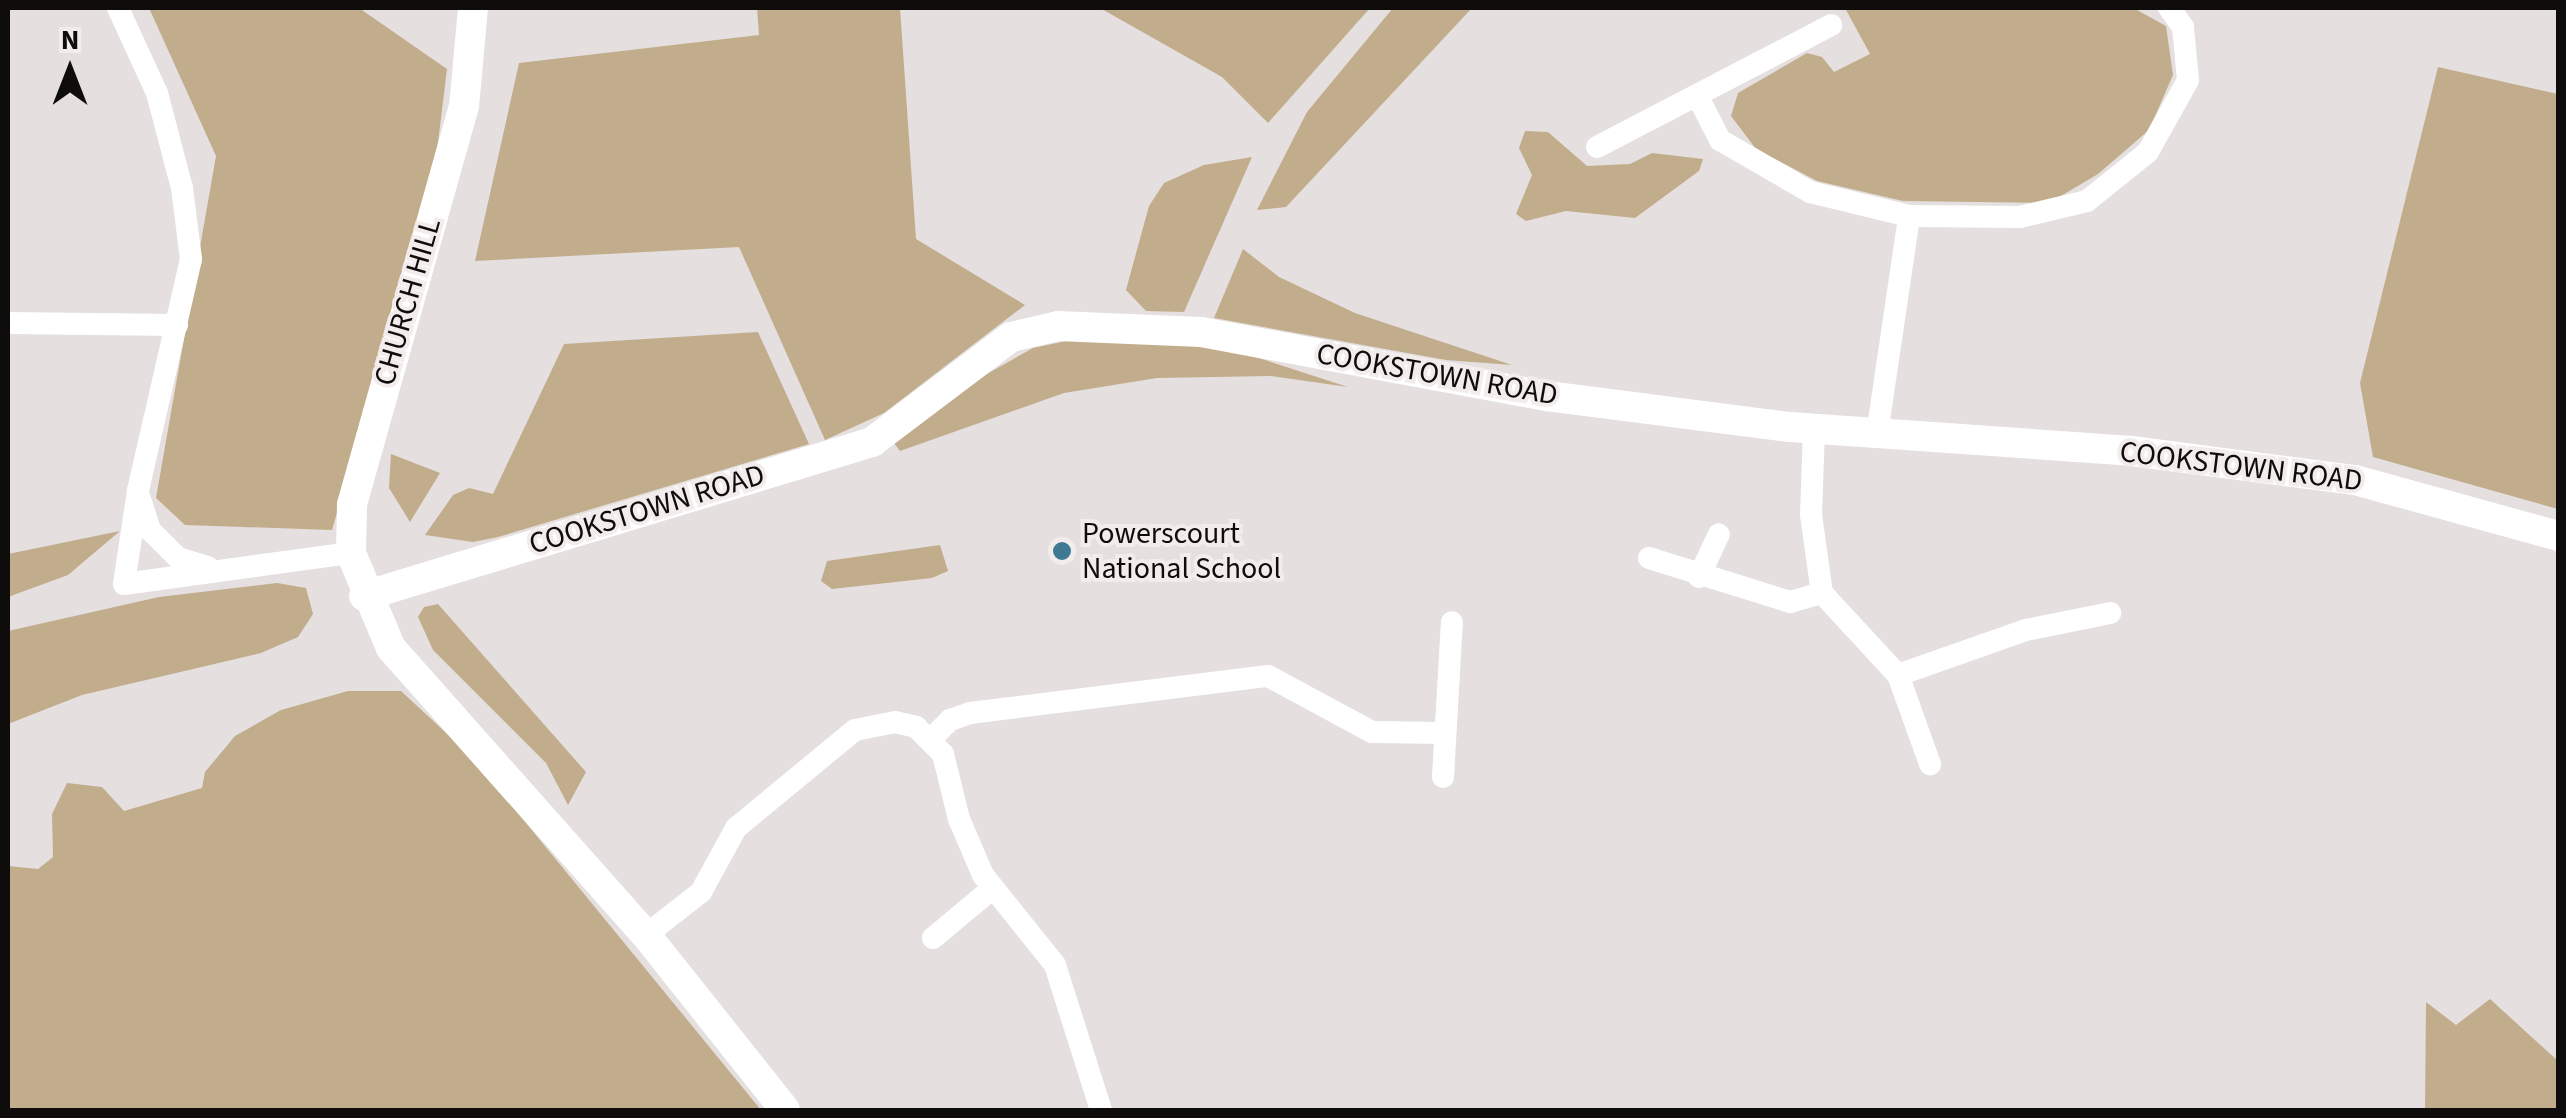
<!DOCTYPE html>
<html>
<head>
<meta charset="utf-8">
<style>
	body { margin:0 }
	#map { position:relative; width:2566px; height:1118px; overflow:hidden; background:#e5dfdf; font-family:"Source Sans 3",sans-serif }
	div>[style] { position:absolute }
	.green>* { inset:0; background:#c1ad8b }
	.street>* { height:22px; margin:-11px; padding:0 11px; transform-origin:11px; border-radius:11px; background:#fff }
	.secondary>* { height:30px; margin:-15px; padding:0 15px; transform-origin:15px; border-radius:15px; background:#fff }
	.dots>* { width:28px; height:28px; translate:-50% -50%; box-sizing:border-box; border:5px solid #f3ecec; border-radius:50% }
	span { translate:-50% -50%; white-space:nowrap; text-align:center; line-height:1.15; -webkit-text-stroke:8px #f3ecec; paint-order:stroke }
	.street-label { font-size:30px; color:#0f0d0c }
	.poi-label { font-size:30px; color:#0f0d0c }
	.left { translate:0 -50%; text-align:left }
	.frame { position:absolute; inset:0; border:10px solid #0f0d0c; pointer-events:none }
	.north { position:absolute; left:20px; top:20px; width:100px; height:100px; -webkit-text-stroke:8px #f3ecec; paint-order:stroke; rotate:0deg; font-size:28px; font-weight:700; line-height:40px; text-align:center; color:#0f0d0c }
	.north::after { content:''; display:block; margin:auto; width:35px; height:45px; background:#0f0d0c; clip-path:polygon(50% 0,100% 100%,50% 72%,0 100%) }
</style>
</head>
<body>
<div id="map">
	<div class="green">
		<div style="clip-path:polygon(149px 8px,359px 8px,447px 69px,434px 175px,332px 530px,185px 525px,156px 498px,216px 156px)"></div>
		<div style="clip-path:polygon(757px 8px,900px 8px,916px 239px,1025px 305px,884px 413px,825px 440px,739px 247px,475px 261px,519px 63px,759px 35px)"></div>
		<div style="clip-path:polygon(1100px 8px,1099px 8px,1370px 8px,1268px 123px,1222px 77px)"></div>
		<div style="clip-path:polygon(1393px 8px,1472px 8px,1286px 207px,1257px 210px,1307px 112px)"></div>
		<div style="clip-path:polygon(1845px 8px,2137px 10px,2166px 26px,2173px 75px,2149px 130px,2098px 174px,2049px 203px,1903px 201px,1817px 181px,1756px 149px,1731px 116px,1738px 93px,1807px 53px,1822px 57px,1834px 72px,1870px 54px)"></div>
		<div style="clip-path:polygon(2438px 67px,2558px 94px,2558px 509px,2373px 457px,2360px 383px)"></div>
		<div style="clip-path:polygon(1525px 131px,1548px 132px,1587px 166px,1630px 164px,1652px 153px,1703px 159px,1699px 171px,1635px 218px,1566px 211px,1526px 221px,1516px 214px,1532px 175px,1519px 148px)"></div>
		<div style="clip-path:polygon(1252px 157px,1184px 312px,1146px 311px,1126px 290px,1149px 206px,1164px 183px,1204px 165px)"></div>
		<div style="clip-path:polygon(1243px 249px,1279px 277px,1355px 313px,1512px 365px,1446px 360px,1214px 318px)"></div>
		<div style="clip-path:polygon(758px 332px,809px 444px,498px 537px,473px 542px,425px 535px,453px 495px,469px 488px,493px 494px,564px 344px)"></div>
		<div style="clip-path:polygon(1095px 335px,1228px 348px,1348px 387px,1271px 376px,1157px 378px,1064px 393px,900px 451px,894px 443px,985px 375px,1033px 348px)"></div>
		<div style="clip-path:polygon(391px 454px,440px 473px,410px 522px,389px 488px)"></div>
		<div style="clip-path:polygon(120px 531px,68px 575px,8px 597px,8px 554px)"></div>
		<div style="clip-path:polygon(940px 545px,948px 571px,932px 578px,832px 589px,821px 581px,827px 561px)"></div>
		<div style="clip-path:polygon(277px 583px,306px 588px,313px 614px,298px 637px,261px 653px,82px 695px,8px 724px,8px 631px,159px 597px)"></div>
		<div style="clip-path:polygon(438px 604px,586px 772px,568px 805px,546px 763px,433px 650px,418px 617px,424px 607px)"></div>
		<div style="clip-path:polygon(348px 691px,401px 691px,472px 757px,761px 1110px,8px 1110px,8px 866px,38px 869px,53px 857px,52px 814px,67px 783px,102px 787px,124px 811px,202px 788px,205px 772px,235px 736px,281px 710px)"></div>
		<div style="clip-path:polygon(2490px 999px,2558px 1061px,2558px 1110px,2425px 1110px,2426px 1002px,2456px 1025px)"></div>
	</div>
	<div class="street">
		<div style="left:118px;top:8px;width:94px;rotate:65.4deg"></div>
		<div style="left:157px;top:93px;width:98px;rotate:75.3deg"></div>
		<div style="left:182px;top:188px;width:72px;rotate:82.8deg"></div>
		<div style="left:191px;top:259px;width:238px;rotate:102.9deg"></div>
		<div style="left:138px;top:491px;width:94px;rotate:98.6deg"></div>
		<div style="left:124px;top:584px;width:229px;rotate:-7.8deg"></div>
		<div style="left:1697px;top:95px;width:51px;rotate:62.9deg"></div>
		<div style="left:1720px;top:140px;width:104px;rotate:30deg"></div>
		<div style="left:1810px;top:192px;width:102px;rotate:13.6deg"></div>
		<div style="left:1597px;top:147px;width:264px;rotate:-27.5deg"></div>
		<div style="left:8px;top:323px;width:169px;rotate:0.7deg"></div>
		<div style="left:1814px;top:429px;width:86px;rotate:92deg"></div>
		<div style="left:1811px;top:515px;width:79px;rotate:82deg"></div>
		<div style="left:1822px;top:593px;width:112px;rotate:47.2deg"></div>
		<div style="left:1898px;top:675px;width:95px;rotate:70.2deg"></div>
		<div style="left:1877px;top:434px;width:220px;rotate:-81.6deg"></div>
		<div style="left:1909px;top:216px;width:111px;rotate:0.5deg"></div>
		<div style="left:2020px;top:217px;width:69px;rotate:-13.4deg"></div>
		<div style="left:2087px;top:201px;width:78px;rotate:-38.8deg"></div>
		<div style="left:2148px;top:152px;width:82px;rotate:-60.9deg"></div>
		<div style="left:2188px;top:80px;width:53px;rotate:-95.4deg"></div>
		<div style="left:2183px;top:27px;width:24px;rotate:-126deg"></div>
		<div style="left:140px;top:499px;width:33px;rotate:72deg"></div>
		<div style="left:150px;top:530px;width:40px;rotate:45deg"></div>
		<div style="left:178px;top:558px;width:31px;rotate:17deg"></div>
		<div style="left:1649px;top:558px;width:148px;rotate:17.3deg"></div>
		<div style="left:1790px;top:602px;width:33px;rotate:-16deg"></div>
		<div style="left:1699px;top:577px;width:47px;rotate:-65.1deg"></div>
		<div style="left:1898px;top:675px;width:136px;rotate:-19.4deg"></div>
		<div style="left:2026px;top:630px;width:86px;rotate:-11.4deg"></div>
		<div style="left:933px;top:737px;width:24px;rotate:-45deg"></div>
		<div style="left:950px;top:720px;width:21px;rotate:-19deg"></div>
		<div style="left:970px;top:713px;width:300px;rotate:-7.1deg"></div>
		<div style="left:1268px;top:676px;width:118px;rotate:28.3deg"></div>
		<div style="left:1372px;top:732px;width:72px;rotate:0.8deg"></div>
		<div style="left:1443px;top:777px;width:155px;rotate:-86.7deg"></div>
		<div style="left:646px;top:935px;width:70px;rotate:-38deg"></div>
		<div style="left:701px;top:892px;width:73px;rotate:-61.3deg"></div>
		<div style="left:736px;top:828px;width:154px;rotate:-39.5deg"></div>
		<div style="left:855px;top:730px;width:41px;rotate:-11.3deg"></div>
		<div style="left:895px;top:722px;width:22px;rotate:13deg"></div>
		<div style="left:916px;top:727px;width:38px;rotate:45deg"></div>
		<div style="left:943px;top:754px;width:67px;rotate:76.2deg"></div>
		<div style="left:959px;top:819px;width:61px;rotate:66.8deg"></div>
		<div style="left:983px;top:875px;width:115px;rotate:51.3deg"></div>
		<div style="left:1055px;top:965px;width:152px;rotate:72.4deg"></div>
		<div style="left:933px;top:938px;width:78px;rotate:-39.8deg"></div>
	</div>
	<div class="secondary">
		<div style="left:473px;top:8px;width:98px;rotate:95.2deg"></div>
		<div style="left:464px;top:106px;width:414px;rotate:105.7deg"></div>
		<div style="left:352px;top:505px;width:48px;rotate:91.2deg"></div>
		<div style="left:351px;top:553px;width:103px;rotate:67.2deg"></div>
		<div style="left:391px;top:648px;width:384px;rotate:48.4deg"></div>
		<div style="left:646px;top:935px;width:223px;rotate:51.5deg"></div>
		<div style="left:364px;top:596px;width:531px;rotate:-16.86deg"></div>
		<div style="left:872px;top:442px;width:174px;rotate:-37.1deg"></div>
		<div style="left:1011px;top:337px;width:48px;rotate:-13.2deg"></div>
		<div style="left:1058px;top:326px;width:143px;rotate:2.4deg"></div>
		<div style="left:1201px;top:332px;width:352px;rotate:10.5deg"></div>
		<div style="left:1547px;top:396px;width:245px;rotate:7.3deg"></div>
		<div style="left:1790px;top:427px;width:342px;rotate:4deg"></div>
		<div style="left:2131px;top:451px;width:226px;rotate:7.4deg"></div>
		<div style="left:2355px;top:480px;width:211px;rotate:15.4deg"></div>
	</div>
	<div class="dots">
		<div style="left:1062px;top:551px;background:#3f7a92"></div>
	</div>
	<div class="street-label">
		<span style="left:408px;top:302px;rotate:-74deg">CHURCH HILL</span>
		<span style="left:1437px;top:375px;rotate:10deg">COOKSTOWN ROAD</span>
		<span style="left:2241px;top:467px;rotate:7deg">COOKSTOWN ROAD</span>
		<span style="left:647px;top:510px;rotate:-17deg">COOKSTOWN ROAD</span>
	</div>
	<div class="poi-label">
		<span class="left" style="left:1082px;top:551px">Powerscourt<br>National School</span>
	</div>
	<div class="frame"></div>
	<div class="north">N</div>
</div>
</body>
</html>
